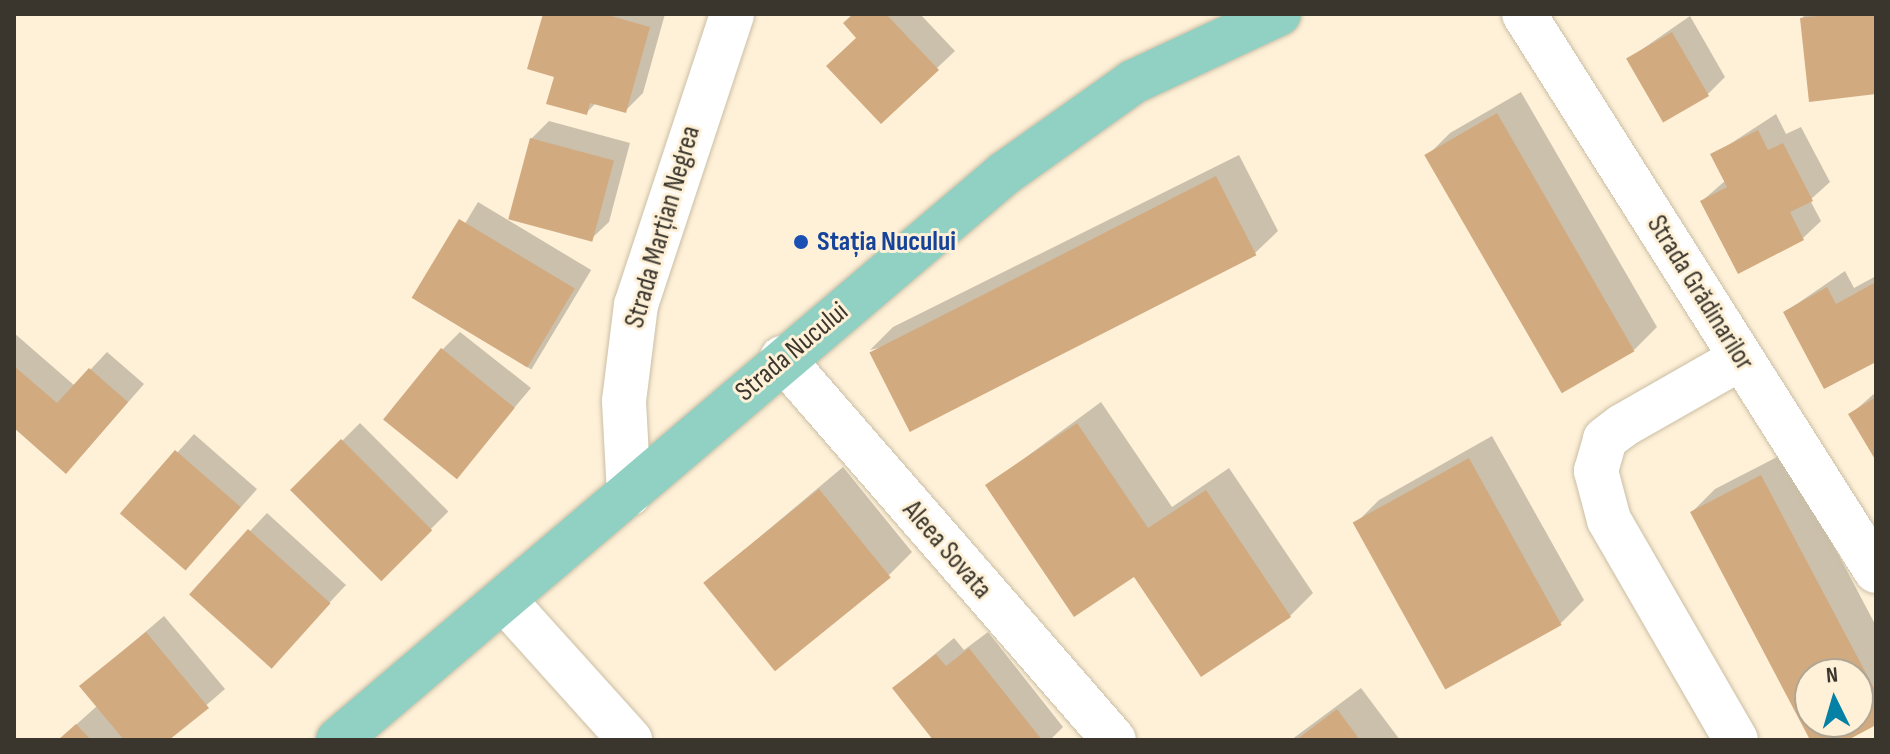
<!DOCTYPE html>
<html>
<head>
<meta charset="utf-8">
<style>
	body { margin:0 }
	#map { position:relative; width:1890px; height:754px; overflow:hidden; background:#fef1d8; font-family:"Sofia Sans Condensed",sans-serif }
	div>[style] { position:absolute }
	.shadow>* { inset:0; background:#0003; transform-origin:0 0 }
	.building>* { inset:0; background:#d2aa80; transform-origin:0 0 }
	.roads { filter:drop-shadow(0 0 2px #cabea5) drop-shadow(0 0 2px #cabea5) }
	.minor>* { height:44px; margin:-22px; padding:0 22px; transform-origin:22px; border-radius:22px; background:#fff }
	.major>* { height:44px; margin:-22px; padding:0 22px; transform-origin:22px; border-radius:22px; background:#91d1c4 }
	.dots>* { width:22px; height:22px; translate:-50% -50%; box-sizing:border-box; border:4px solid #fef1d8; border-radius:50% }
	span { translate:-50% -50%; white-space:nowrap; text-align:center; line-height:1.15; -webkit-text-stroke:6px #fef1d8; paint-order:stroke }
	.street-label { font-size:28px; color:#3b362d }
	.transit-label { font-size:28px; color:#164399; font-weight:700 }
	.left { translate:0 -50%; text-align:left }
	.frame { position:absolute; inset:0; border:16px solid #3b362d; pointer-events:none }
	.north { position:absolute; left:1794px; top:658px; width:80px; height:80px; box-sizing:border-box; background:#fef1d8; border:2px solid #b0a694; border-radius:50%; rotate:355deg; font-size:22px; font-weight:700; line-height:32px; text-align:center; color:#3b362d }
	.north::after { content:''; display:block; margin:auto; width:28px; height:36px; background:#0581a6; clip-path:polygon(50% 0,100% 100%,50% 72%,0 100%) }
</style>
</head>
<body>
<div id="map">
	<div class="shadow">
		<div style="clip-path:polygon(545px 14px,665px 14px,643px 93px,625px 111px,596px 103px,586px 113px,556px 75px)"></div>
		<div style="clip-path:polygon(855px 14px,920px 14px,955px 51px,881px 121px)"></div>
		<div style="clip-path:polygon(1806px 14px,1876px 14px,1876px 92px,1802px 18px)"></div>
		<div style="clip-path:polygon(1690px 16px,1725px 77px,1708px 94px,1628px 59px)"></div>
		<div style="clip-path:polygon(1521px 92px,1657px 327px,1634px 350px,1427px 156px,1450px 133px)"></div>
		<div style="clip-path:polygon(1776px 114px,1786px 134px,1801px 127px,1830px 182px,1810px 200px,1821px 221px,1803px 238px,1739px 271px,1702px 201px,1726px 180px,1713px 155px)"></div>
		<div style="clip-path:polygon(549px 121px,630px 143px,609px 222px,591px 239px,531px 139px)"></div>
		<div style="clip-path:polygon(1239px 155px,1278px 231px,1254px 254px,870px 350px,893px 327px)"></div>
		<div style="left:478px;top:202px;width:132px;height:116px;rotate:31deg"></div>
		<div style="clip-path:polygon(1845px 271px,1854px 288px,1876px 276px,1876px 359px,1785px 312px)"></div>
		<div style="clip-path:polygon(460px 332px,531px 388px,457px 476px,442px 350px)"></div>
		<div style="clip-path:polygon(14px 333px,75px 386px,107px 352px,144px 384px,83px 454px,14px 425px)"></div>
		<div style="clip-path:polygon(1876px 392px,1876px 457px,1851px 414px)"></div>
		<div style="clip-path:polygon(1101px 402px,1172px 507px,1229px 468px,1313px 593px,1290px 616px,1134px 574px,988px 485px)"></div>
		<div style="left:360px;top:423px;width:125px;height:95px;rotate:45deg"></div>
		<div style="clip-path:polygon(194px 434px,257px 489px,203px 550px,123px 513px)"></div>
		<div style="clip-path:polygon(1492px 436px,1584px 600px,1561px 623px,1448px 686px,1356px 523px,1379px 500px)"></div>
		<div style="clip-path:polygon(evenodd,1785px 453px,1876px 626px,1876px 723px,1843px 740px,1813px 740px,1692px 512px,1715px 489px,1785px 453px,1810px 674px,1858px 674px,1858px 722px,1810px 722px,1810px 674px)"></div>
		<div style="clip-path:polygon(843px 467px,912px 552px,889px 575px,705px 583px)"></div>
		<div style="clip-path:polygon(267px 513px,346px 585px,287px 648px,191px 594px)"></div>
		<div style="clip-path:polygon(164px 616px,225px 689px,166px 740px,59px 740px,97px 706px,82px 686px)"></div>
		<div style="clip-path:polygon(988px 632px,1063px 727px,1050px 740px,935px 740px,894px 688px,954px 638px,964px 650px)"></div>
		<div style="clip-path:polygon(1361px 688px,1400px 740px,1291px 740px)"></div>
	</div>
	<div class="building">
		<div style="clip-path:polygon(543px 14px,604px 14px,650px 27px,626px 113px,590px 103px,587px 115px,546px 104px,554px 77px,527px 69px)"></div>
		<div style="clip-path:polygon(853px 14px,886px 14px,939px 70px,881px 124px,826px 66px,856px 38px,843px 23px)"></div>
		<div style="clip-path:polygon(1833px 14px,1876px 14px,1876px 94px,1809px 102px,1800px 18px)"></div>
		<div style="left:1672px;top:32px;width:74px;height:53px;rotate:60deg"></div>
		<div style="left:1497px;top:113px;width:275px;height:84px;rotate:60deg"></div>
		<div style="clip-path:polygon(1758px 130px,1768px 150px,1783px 143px,1813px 201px,1790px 212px,1804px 240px,1738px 274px,1700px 201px,1727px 187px,1710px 154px)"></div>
		<div style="left:530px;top:138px;width:87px;height:84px;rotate:15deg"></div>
		<div style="left:1216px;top:176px;width:89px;height:389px;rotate:63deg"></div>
		<div style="left:459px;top:219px;width:135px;height:92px;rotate:31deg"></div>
		<div style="clip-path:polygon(1876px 282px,1876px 362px,1824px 389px,1783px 312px,1827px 287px,1836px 304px)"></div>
		<div style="left:441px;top:348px;width:95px;height:92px;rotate:39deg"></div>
		<div style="clip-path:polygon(14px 366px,57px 403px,89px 368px,128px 402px,66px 474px,14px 428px)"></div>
		<div style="clip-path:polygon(1876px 397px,1876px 461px,1848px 414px)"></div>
		<div style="clip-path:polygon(1077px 423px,1148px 528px,1206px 490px,1291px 617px,1201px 677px,1134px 577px,1074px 617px,985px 485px)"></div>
		<div style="left:341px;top:439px;width:129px;height:72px;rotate:45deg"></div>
		<div style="left:175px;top:450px;width:87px;height:84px;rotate:41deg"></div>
		<div style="left:1469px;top:458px;width:191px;height:133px;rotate:61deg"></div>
		<div style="clip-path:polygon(evenodd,1761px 475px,1876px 692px,1876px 725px,1848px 740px,1810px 740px,1690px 512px,1761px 475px,1810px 674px,1858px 674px,1858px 722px,1810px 722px,1810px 674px)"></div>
		<div style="left:819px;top:489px;width:114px;height:149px;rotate:51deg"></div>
		<div style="left:248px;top:529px;width:111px;height:88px;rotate:42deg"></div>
		<div style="clip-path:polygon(146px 632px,209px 708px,169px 740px,124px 740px,79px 686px)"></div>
		<div style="clip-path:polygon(969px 648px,1042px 740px,933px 740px,892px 688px,936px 654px,946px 666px)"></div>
		<div style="clip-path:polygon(1337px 709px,1360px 740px,1296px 740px)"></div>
		<div style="clip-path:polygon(76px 724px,91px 740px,58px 740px)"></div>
	</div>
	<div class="roads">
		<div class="minor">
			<div style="left:1524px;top:14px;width:659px;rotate:57.71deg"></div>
			<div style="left:782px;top:358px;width:506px;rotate:49.01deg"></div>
			<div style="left:629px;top:494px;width:93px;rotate:-93.1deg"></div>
			<div style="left:624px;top:401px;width:97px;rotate:-82.9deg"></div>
			<div style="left:636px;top:305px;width:306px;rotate:-71.7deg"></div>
			<div style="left:505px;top:601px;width:187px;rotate:48deg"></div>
			<div style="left:1736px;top:740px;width:254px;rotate:-120deg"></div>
			<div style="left:1609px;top:520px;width:51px;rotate:-104.9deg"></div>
			<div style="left:1596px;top:471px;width:33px;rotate:-74deg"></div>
			<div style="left:1605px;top:439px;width:21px;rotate:-37deg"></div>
			<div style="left:1622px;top:426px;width:137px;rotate:-29.7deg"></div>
		</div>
		<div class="major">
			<div style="left:338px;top:740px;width:875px;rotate:-40.37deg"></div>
			<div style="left:1005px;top:173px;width:157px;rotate:-35.4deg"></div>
			<div style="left:1133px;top:82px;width:161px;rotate:-25deg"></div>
		</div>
	</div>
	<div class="dots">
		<div style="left:801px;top:242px;background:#1a4fb4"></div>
	</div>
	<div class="street-label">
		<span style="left:663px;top:227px;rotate:-74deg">Strada Marțian Negrea</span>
		<span style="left:1700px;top:293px;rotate:58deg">Strada Grădinarilor</span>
		<span style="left:792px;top:352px;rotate:-40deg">Strada Nucului</span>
		<span style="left:947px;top:550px;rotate:49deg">Aleea Sovata</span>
	</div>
	<div class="transit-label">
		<span class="left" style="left:817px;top:242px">Stația Nucului</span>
	</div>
	<div class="frame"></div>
	<div class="north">N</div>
</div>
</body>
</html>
